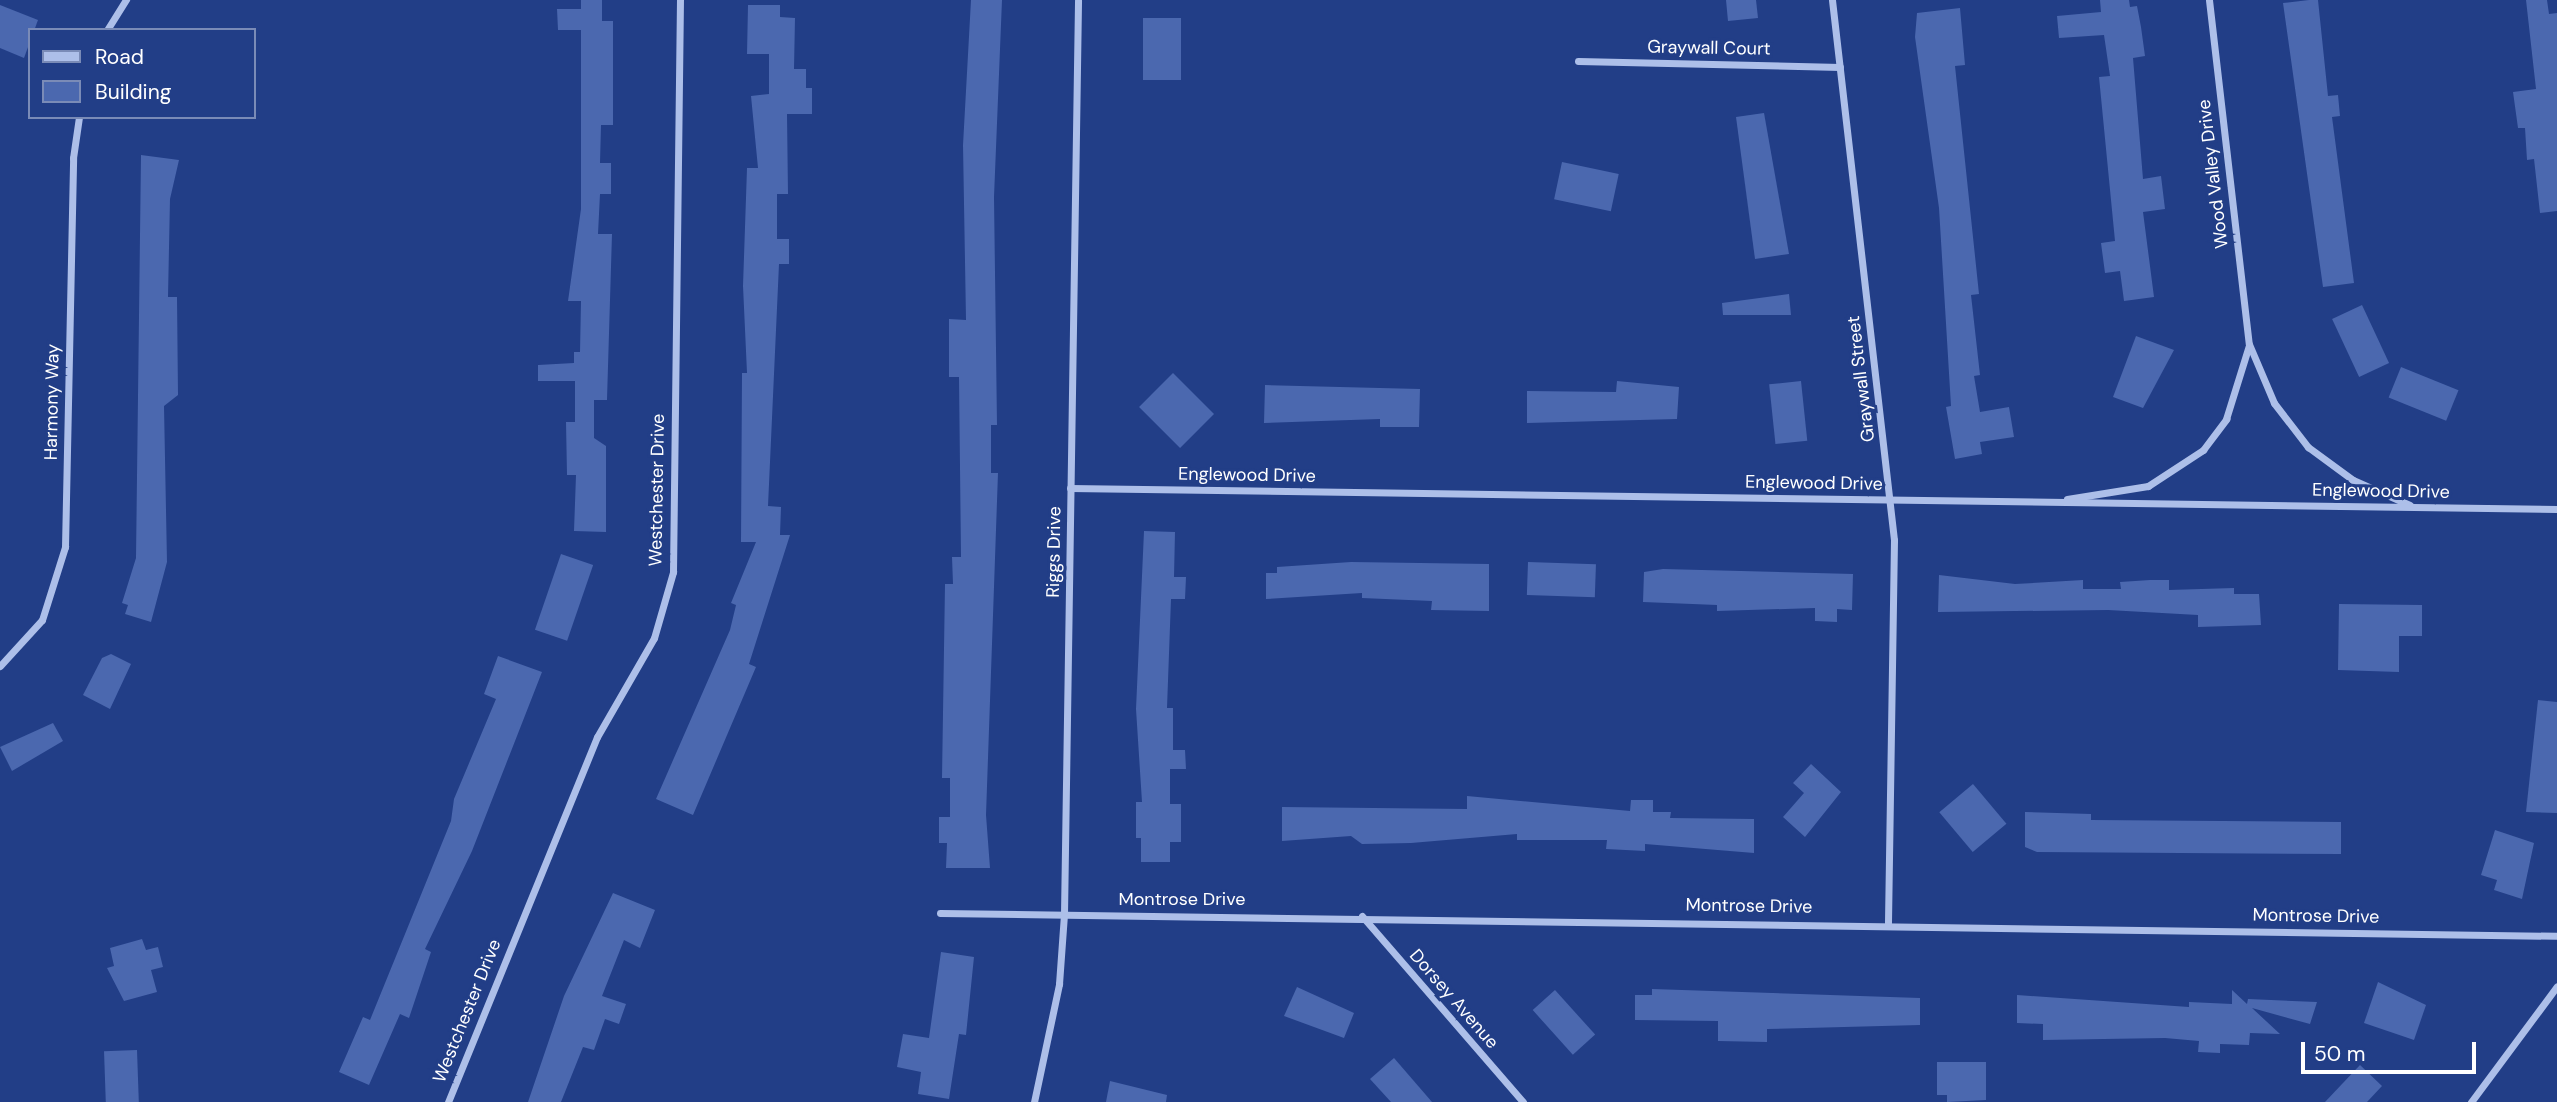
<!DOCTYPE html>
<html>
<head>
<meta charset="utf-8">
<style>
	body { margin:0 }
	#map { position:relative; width:2557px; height:1102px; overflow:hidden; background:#223e87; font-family:"DM Sans",sans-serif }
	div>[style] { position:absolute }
	.building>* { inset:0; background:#4b68af; transform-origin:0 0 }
	.minor>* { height:7px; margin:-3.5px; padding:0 3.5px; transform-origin:3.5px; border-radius:3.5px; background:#adbfe9 }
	span { translate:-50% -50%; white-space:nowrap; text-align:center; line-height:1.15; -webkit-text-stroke:6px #223e87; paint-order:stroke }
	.street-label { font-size:18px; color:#fff }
	.legend { position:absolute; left:28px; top:28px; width:228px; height:91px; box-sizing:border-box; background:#223e87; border:2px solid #7a8bb7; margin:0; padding:9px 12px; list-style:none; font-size:21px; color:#fff }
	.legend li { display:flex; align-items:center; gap:14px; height:35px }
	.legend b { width:35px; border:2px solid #7a8bb7 }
	.scale { position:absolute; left:2301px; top:1042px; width:175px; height:32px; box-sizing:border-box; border:4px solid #fff; border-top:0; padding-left:9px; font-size:21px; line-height:24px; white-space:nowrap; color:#fff; -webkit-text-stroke:5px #223e87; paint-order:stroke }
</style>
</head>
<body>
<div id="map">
	<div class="building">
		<div style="clip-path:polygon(581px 0,602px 0,602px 21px,613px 21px,613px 125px,601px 125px,600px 163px,611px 163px,611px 194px,600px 194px,598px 234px,612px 234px,607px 400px,594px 400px,594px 438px,606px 446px,606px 532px,574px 531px,576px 475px,567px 475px,566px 422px,575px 422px,575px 381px,538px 381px,538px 365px,574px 363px,574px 352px,580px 352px,581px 301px,568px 301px,581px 209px,581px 30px,558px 30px,557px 9px,581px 9px)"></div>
		<div style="clip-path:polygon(971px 0,1002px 0,994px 197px,997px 425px,991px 425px,991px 473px,998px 473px,986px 815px,990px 868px,946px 868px,947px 843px,939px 843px,939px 817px,950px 817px,950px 778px,942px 778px,945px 584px,953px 584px,952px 557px,961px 557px,959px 377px,949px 377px,949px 319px,966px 320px,963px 145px)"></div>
		<div style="clip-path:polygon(1726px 0,1756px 0,1758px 18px,1728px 21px)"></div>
		<div style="clip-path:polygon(2100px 0,2129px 0,2130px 7px,2137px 6px,2141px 27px,2145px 56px,2133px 58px,2143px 179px,2161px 176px,2165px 209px,2143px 212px,2154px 297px,2124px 301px,2120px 271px,2105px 273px,2101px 243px,2115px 241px,2099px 77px,2110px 76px,2104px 35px,2059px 38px,2057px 16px,2101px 12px)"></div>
		<div style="clip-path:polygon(2309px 0,2318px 0,2328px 96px,2338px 95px,2340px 116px,2332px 117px,2354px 283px,2323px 287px,2283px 3px)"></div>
		<div style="clip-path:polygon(2526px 0,2547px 0,2549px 14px,2557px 13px,2557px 211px,2540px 213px,2534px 159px,2527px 160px,2525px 128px,2518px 128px,2513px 92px,2536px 89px)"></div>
		<div style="clip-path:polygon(0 5px,38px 20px,24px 58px,0 48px)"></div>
		<div style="clip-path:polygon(748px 5px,780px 5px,780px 17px,795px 18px,794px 69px,806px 69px,806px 88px,812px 88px,812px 114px,787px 114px,788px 194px,777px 194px,777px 239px,789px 239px,789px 264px,779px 264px,768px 506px,781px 507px,780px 535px,790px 535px,749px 664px,756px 667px,693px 815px,656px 799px,730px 630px,736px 605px,731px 603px,756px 542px,741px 542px,742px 373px,747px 373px,743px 286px,747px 168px,758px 168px,751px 96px,769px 94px,769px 54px,747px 54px)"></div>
		<div style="clip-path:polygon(1960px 8px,1965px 65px,1955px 66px,1979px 294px,1971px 295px,1980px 375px,1974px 376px,1980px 412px,2009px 407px,2014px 437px,1980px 442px,1982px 454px,1955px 459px,1946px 407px,1951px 406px,1939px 208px,1915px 37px,1917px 13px)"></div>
		<div style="left:1143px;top:18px;width:38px;height:62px"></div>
		<div style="clip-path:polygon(1764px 113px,1789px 254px,1755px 259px,1736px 117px)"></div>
		<div style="clip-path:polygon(141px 155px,179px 160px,170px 199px,168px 297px,177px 297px,178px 395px,164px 406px,167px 562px,151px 622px,125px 614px,128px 605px,122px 603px,136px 558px)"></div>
		<div style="left:1562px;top:162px;width:58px;height:38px;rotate:12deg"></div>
		<div style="clip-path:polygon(1789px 294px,1791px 315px,1723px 315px,1722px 303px)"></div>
		<div style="left:2362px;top:305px;width:64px;height:33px;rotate:65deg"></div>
		<div style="clip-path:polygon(2136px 336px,2174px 350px,2143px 408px,2113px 397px)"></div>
		<div style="left:2401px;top:367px;width:62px;height:33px;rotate:22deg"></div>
		<div style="left:1173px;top:373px;width:58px;height:48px;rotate:45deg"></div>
		<div style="clip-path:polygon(1617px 381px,1679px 387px,1677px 419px,1527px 423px,1527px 391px,1616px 392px)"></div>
		<div style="left:1801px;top:381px;width:60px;height:32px;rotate:84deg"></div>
		<div style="clip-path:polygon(1265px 385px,1420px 389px,1419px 427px,1380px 427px,1380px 419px,1264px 423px)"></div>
		<div style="clip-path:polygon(1144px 531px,1175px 532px,1174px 577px,1186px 577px,1185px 599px,1171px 599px,1167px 708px,1173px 708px,1173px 750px,1185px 750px,1186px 769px,1170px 769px,1170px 804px,1181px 804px,1181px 842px,1170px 842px,1170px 862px,1141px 862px,1141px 838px,1136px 838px,1136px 802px,1142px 802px,1136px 709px)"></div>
		<div style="left:561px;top:554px;width:34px;height:80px;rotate:19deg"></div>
		<div style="clip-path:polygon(1351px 562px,1489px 564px,1489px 611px,1431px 610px,1432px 601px,1362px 598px,1362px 593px,1266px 599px,1266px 573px,1277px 573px,1277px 567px)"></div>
		<div style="left:1528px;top:562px;width:68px;height:33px;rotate:2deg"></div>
		<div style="clip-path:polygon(1663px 569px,1853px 574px,1852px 610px,1837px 609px,1837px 622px,1815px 621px,1815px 608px,1717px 611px,1717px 605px,1643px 602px,1644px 572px)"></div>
		<div style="clip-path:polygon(1939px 575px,2015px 584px,2083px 580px,2083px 589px,2121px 589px,2120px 582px,2150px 580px,2169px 580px,2169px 590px,2234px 588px,2234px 594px,2259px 594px,2261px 625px,2198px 627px,2198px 615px,2108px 610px,1938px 612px)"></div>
		<div style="clip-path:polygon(2339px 604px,2422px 605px,2422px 636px,2399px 636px,2399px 672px,2338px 670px)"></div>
		<div style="clip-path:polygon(111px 654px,131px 664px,110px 709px,83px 695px,102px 658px)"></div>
		<div style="clip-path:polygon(498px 656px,542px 672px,472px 851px,425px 949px,431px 952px,409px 1018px,400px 1014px,369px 1085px,339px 1072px,363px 1017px,370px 1020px,451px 821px,454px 799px,496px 699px,484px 694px)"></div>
		<div style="clip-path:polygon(2538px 700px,2557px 702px,2557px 813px,2526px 812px)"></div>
		<div style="clip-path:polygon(53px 723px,63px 741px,12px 771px,0 747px)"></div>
		<div style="clip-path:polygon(1811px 764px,1841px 792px,1805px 837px,1783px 817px,1804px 793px,1793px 783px)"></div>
		<div style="left:1973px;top:784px;width:52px;height:44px;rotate:50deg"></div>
		<div style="clip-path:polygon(1467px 796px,1630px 811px,1631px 800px,1653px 800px,1653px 812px,1671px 812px,1670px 818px,1754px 819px,1754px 853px,1645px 844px,1645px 851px,1606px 849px,1607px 840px,1517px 840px,1517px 834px,1411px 843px,1362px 844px,1351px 836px,1282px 841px,1282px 807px,1467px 809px)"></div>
		<div style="clip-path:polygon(2025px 812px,2091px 814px,2091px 820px,2341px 822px,2341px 854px,2037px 852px,2025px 847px)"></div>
		<div style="clip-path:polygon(2495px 830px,2534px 843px,2522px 899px,2494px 890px,2497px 880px,2481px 875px)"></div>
		<div style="clip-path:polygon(613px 893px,655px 910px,640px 948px,624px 940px,602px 996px,626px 1004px,619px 1024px,605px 1019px,594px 1050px,583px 1047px,561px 1102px,528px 1102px,564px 996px)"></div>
		<div style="clip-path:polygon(142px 939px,146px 950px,158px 947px,163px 967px,151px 970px,157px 992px,124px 1001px,107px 968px,114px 966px,110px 948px)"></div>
		<div style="clip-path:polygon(941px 952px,974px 957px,966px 1035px,959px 1034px,949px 1099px,918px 1094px,921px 1072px,897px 1067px,903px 1034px,929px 1038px)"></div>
		<div style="clip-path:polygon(2378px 982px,2426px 1005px,2414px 1040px,2364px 1023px)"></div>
		<div style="clip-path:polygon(1297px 987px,1354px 1013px,1344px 1038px,1284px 1016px)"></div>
		<div style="clip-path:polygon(1652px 989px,1920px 998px,1920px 1025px,1767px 1029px,1767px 1042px,1718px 1041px,1718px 1021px,1635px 1020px,1635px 995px,1652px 995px)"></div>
		<div style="left:1555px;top:990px;width:60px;height:30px;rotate:48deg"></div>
		<div style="clip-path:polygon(2232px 990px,2247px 1004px,2248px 999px,2317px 1002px,2310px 1024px,2252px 1008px,2280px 1034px,2250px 1033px,2249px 1045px,2220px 1044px,2220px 1053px,2198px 1052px,2199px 1041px,2165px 1038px,2043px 1040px,2043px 1024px,2017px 1023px,2017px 995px,2189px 1007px,2189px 1002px,2232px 1004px)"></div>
		<div style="left:137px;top:1050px;width:52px;height:33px;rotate:88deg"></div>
		<div style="clip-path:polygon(1394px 1058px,1432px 1102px,1391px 1102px,1370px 1079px)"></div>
		<div style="clip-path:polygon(1937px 1062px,1986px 1062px,1986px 1100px,1947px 1102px,1947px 1095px,1937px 1095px)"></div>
		<div style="clip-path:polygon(2360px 1065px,2382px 1086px,2367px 1102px,2325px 1102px)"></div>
		<div style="clip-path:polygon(1110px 1081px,1167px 1095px,1166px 1102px,1106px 1102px)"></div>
	</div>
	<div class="minor">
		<div style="left:1832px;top:0;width:544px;rotate:83.45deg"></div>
		<div style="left:1894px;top:540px;width:384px;rotate:90.9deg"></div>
		<div style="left:2209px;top:0;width:346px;rotate:83.4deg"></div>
		<div style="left:2249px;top:344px;width:64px;rotate:67deg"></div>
		<div style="left:2274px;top:403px;width:56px;rotate:52.3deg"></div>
		<div style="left:2308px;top:447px;width:56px;rotate:36.3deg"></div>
		<div style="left:2353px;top:480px;width:62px;rotate:23.7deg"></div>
		<div style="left:107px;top:30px;width:36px;rotate:-58deg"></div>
		<div style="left:1578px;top:61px;width:262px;rotate:1.3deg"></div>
		<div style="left:1070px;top:488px;width:1487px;rotate:0.81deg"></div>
		<div style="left:2067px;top:499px;width:82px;rotate:-9.1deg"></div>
		<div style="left:2148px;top:486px;width:66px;rotate:-33.2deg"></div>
		<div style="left:2203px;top:450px;width:39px;rotate:-53deg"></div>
		<div style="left:2226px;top:419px;width:77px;rotate:-72.7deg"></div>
		<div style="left:0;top:666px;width:62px;rotate:-47.6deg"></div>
		<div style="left:42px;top:620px;width:77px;rotate:-72.5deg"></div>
		<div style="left:65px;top:547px;width:389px;rotate:-88.8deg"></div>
		<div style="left:73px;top:158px;width:41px;rotate:-81.7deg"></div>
		<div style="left:940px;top:913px;width:1617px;rotate:0.81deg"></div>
		<div style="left:1362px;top:916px;width:246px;rotate:49.1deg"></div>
		<div style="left:448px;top:1102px;width:394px;rotate:-67.8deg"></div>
		<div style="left:597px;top:737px;width:114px;rotate:-60.1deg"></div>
		<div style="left:654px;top:638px;width:69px;rotate:-73.9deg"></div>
		<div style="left:673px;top:572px;width:572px;rotate:-89.3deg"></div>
		<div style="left:1034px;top:1102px;width:121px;rotate:-78deg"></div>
		<div style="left:1059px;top:984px;width:70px;rotate:-85.9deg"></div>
		<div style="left:1064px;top:914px;width:914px;rotate:-89.12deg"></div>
		<div style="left:2471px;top:1102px;width:144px;rotate:-53.4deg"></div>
	</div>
	<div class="street-label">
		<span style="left:1709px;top:48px;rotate:1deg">Graywall Court</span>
		<span style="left:2213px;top:174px;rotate:-97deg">Wood Valley Drive</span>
		<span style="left:1861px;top:379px;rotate:-97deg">Graywall Street</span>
		<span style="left:52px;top:402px;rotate:-89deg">Harmony Way</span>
		<span style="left:1247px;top:475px;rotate:1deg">Englewood Drive</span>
		<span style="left:1814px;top:483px;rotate:1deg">Englewood Drive</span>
		<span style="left:657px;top:490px;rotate:-89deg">Westchester Drive</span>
		<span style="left:2381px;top:491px;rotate:1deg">Englewood Drive</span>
		<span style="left:1054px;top:552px;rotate:-89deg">Riggs Drive</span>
		<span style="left:1182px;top:899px">Montrose Drive</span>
		<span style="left:1749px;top:906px;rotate:1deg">Montrose Drive</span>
		<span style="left:2316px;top:916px;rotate:1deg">Montrose Drive</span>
		<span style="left:1454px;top:999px;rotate:49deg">Dorsey Avenue</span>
		<span style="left:467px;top:1011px;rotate:-68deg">Westchester Drive</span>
	</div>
	<ul class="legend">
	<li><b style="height:9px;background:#adbfe9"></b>Road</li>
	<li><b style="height:19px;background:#4b68af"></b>Building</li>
	</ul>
	<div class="scale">50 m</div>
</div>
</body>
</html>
